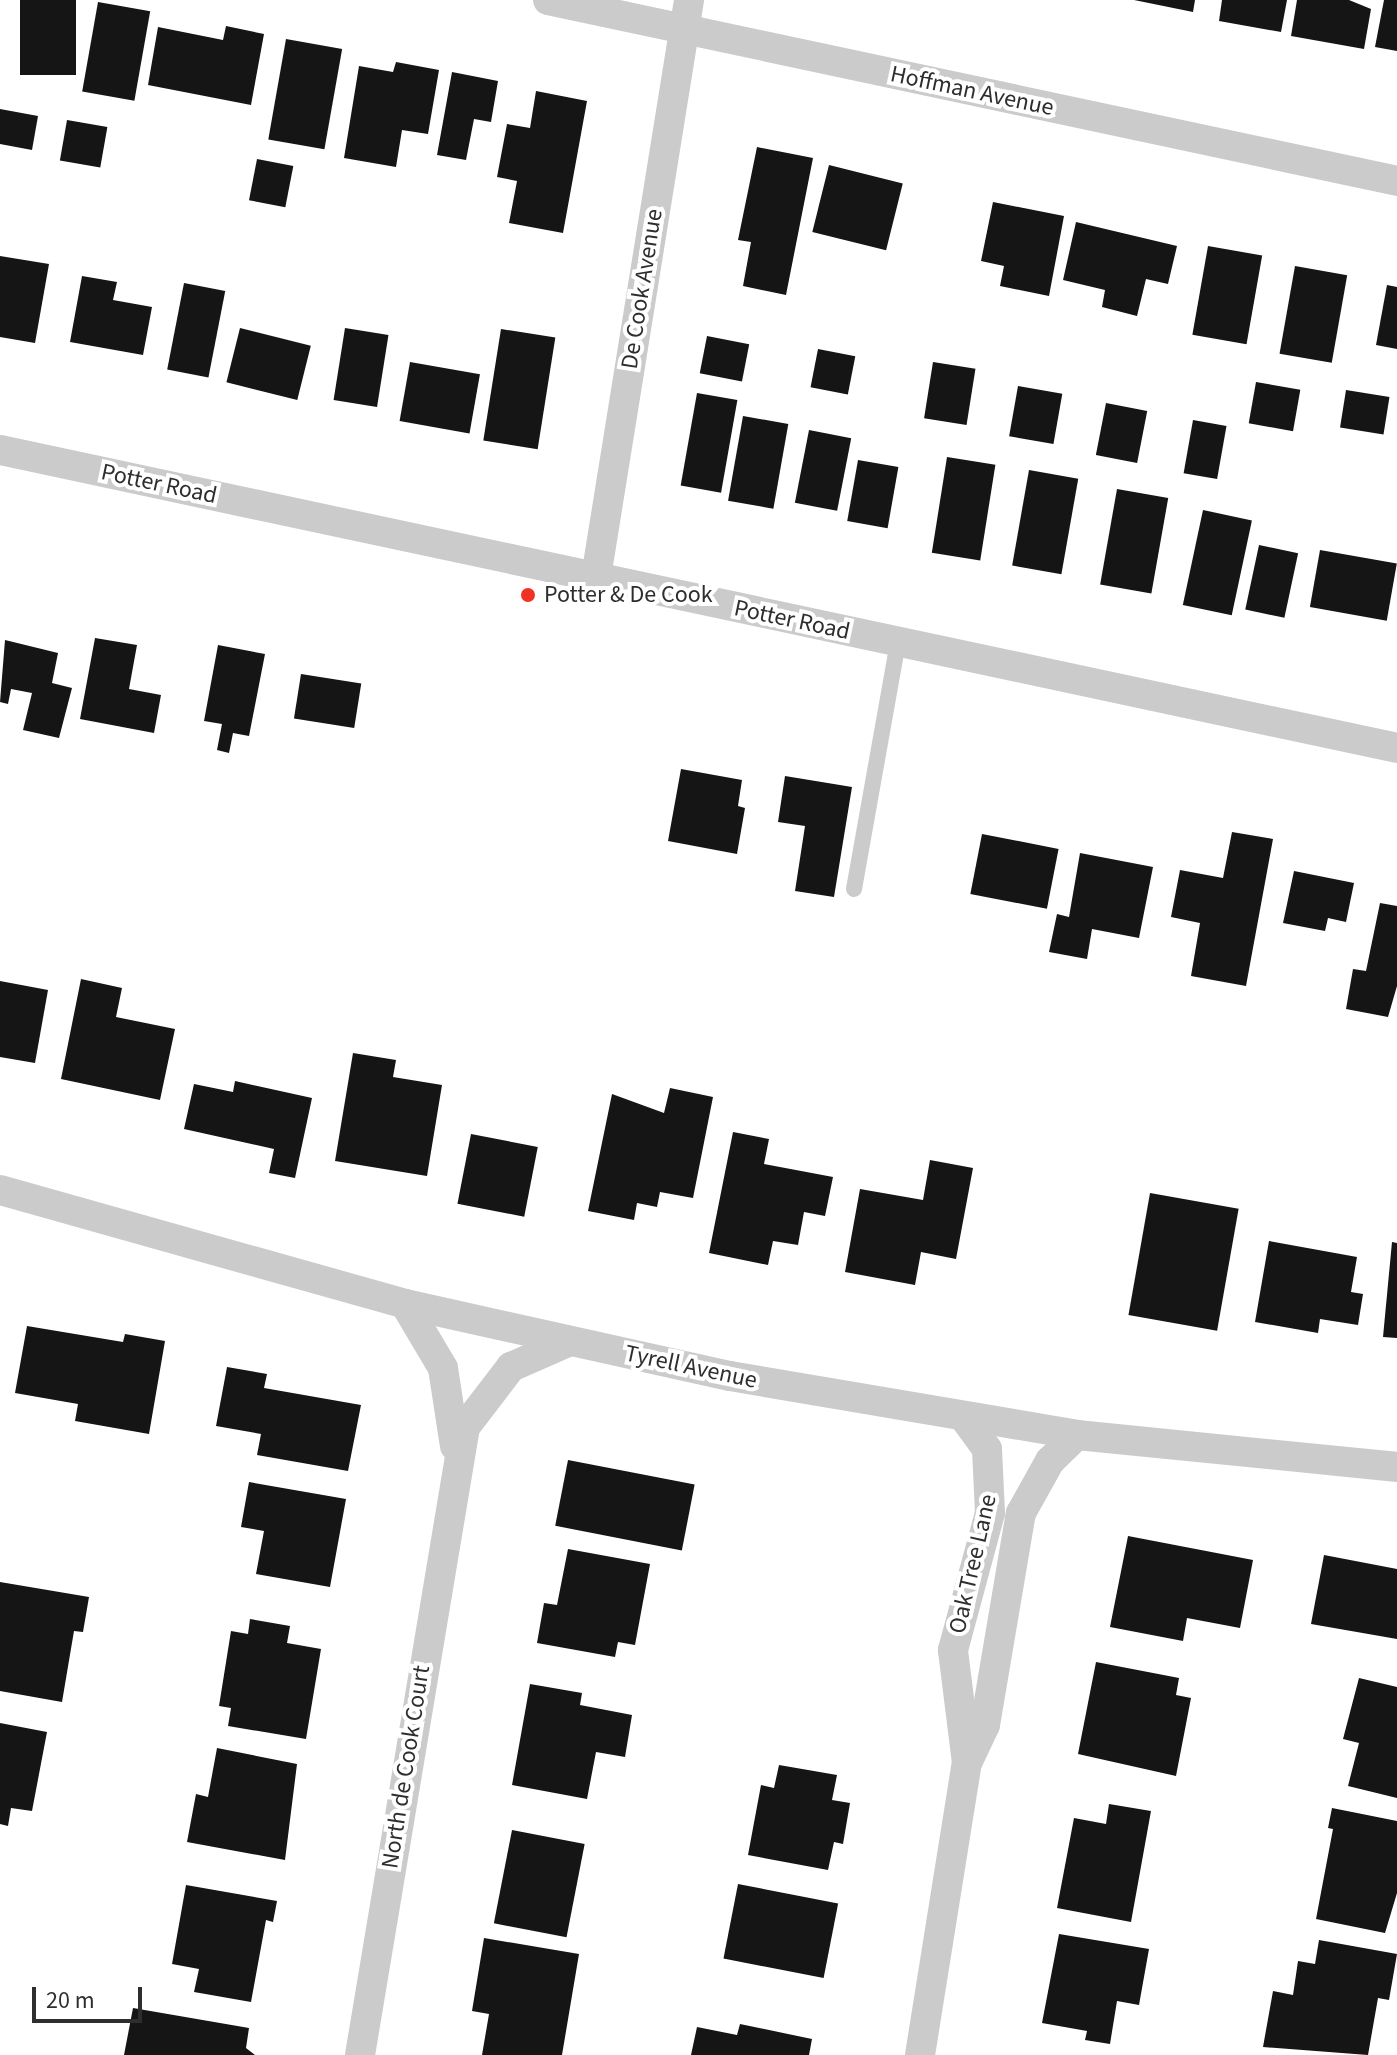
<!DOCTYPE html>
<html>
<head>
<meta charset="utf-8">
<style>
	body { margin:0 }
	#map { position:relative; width:1397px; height:2055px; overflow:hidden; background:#fff; font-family:"Source Sans 3",sans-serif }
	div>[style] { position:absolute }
	.building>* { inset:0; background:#151515; transform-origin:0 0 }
	.service>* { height:16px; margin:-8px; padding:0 8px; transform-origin:8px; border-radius:8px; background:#cbcbcb }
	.minor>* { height:30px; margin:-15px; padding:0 15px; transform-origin:15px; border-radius:15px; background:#cbcbcb }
	.dots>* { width:22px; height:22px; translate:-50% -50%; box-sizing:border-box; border:4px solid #fff; border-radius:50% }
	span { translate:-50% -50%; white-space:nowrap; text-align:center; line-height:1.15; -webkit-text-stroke:8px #fff; paint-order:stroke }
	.street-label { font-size:24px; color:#2e2e2e }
	.poi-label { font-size:24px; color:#2e2e2e }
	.left { translate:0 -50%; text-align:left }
	.scale { position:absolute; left:32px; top:1987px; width:110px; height:36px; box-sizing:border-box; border:4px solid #2e2e2e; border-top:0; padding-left:10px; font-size:24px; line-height:28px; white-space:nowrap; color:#2e2e2e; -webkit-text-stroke:6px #fff; paint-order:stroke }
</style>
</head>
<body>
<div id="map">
	<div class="building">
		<div style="left:20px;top:0;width:56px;height:75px"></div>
		<div style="clip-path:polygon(1134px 0,1195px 0,1193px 12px)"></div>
		<div style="clip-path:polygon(1222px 0,1287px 0,1281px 32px,1219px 21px)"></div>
		<div style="clip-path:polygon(1297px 0,1349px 0,1371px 9px,1364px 49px,1291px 36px)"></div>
		<div style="clip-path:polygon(1384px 0,1397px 0,1397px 51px,1375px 47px)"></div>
		<div style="left:98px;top:2px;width:53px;height:91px;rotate:10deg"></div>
		<div style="clip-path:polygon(226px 26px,264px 34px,251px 105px,148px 85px,158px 27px,223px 40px)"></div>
		<div style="left:286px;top:39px;width:57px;height:102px;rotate:10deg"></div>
		<div style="clip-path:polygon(396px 62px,439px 70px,428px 134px,402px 130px,396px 167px,344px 158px,359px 66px,393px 72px)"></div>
		<div style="clip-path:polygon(452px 72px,498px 81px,491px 122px,474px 119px,466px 160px,437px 155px)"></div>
		<div style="clip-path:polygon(536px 91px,587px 101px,563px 233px,509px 223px,517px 181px,497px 177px,507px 124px,530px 128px)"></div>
		<div style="clip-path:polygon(0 109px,38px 116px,32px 150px,0 144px)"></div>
		<div style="left:67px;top:120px;width:41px;height:41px;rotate:10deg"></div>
		<div style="clip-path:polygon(757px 147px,813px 158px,786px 295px,743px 286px,751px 242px,738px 240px)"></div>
		<div style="left:257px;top:159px;width:37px;height:42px;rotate:11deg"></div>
		<div style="left:829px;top:165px;width:76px;height:69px;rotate:14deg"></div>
		<div style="clip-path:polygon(993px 202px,1064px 216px,1049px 296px,1000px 286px,1004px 266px,981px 261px)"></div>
		<div style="clip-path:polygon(1076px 222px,1177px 246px,1168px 284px,1146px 279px,1137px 316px,1102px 307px,1105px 290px,1063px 280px)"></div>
		<div style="left:1208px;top:246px;width:55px;height:90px;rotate:10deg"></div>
		<div style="clip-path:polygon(0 256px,49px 264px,35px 343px,0 337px)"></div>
		<div style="left:1295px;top:266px;width:53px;height:89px;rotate:10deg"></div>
		<div style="clip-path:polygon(82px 276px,117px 282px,113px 300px,152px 307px,143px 355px,70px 342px)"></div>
		<div style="left:184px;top:283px;width:42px;height:88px;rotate:11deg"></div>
		<div style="clip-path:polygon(1387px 285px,1397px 287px,1397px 349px,1376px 345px)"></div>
		<div style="left:240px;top:328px;width:73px;height:56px;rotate:14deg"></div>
		<div style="left:345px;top:328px;width:44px;height:73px;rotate:9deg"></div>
		<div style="left:501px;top:329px;width:55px;height:113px;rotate:9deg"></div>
		<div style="left:707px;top:336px;width:43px;height:38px;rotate:11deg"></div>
		<div style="left:818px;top:349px;width:38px;height:39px;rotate:11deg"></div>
		<div style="left:410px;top:362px;width:71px;height:60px;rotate:10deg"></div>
		<div style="left:933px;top:362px;width:43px;height:57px;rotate:9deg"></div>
		<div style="left:1256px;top:382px;width:45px;height:42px;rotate:10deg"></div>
		<div style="left:1018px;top:386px;width:45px;height:51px;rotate:10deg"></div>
		<div style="left:1346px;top:390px;width:44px;height:38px;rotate:9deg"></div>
		<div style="left:697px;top:393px;width:41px;height:94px;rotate:10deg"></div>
		<div style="left:1106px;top:403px;width:42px;height:53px;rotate:11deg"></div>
		<div style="left:743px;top:416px;width:46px;height:86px;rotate:10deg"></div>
		<div style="left:1193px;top:420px;width:34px;height:54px;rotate:10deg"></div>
		<div style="left:809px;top:430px;width:43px;height:74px;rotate:11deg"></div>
		<div style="left:947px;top:457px;width:49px;height:97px;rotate:9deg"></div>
		<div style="left:858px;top:460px;width:41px;height:62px;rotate:10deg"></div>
		<div style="left:1029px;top:470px;width:50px;height:97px;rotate:10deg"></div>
		<div style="left:1117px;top:489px;width:52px;height:97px;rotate:10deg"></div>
		<div style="left:1203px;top:510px;width:50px;height:97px;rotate:12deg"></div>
		<div style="left:1259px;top:545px;width:40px;height:66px;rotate:12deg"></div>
		<div style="left:1320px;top:550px;width:78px;height:58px;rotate:10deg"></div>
		<div style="clip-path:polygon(95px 638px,137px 645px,129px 689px,161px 695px,154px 733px,80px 719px)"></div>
		<div style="clip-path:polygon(5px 640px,58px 653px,52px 683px,72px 688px,59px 738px,23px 730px,32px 693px,11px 689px,8px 704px,0 702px)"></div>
		<div style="clip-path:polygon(218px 645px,265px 654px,249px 736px,233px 733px,229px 753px,217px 750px,222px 724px,204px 721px)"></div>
		<div style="left:301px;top:674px;width:61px;height:45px;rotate:9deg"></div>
		<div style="clip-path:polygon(681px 769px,742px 780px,738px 806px,745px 808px,737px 854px,668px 841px)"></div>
		<div style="clip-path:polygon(785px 776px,852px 787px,834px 897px,795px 891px,805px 826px,778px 822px)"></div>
		<div style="clip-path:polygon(1232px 832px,1273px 839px,1246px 986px,1191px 976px,1200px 923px,1171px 917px,1180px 870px,1223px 878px)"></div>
		<div style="left:982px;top:834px;width:78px;height:61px;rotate:11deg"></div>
		<div style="clip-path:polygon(1080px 853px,1153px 867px,1139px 938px,1092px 929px,1087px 959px,1049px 952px,1057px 914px,1069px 917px)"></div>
		<div style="clip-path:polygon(1294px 871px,1354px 883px,1346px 922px,1328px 918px,1325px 931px,1283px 923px)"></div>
		<div style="clip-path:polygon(1380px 903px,1397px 906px,1397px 986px,1388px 1017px,1346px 1009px,1353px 969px,1366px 971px)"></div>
		<div style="clip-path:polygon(81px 979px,122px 988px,116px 1017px,175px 1029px,160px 1100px,61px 1079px)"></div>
		<div style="clip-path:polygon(0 981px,48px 990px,35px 1063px,0 1057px)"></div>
		<div style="clip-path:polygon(353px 1053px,396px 1060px,393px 1077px,442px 1085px,427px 1176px,335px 1161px)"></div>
		<div style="clip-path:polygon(235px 1081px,312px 1098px,295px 1178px,269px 1173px,274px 1149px,184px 1129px,194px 1084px,233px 1092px)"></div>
		<div style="clip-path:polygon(670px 1088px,713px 1097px,693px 1198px,660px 1192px,657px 1207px,637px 1203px,634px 1220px,588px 1211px,612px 1094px,664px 1113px)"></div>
		<div style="clip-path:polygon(733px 1132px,769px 1139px,764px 1164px,833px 1177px,825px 1216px,804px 1212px,798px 1245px,773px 1241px,768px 1265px,709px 1253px)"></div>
		<div style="left:471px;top:1134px;width:68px;height:71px;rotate:11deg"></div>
		<div style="clip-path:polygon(930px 1160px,973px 1168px,956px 1259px,921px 1252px,915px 1285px,845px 1272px,860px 1189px,923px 1200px)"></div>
		<div style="left:1150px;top:1193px;width:90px;height:124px;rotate:10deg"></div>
		<div style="clip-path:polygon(1269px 1241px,1357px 1257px,1351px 1292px,1363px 1294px,1358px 1325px,1320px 1319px,1318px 1333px,1255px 1322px)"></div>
		<div style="clip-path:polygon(1392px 1242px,1397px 1243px,1397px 1338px,1383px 1337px)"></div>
		<div style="clip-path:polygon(27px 1326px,123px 1342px,125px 1334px,165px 1341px,149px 1434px,75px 1421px,78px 1404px,15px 1393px)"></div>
		<div style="clip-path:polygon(227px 1367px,267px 1374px,264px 1388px,361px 1405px,348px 1471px,257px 1455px,261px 1434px,216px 1426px)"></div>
		<div style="left:568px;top:1460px;width:129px;height:67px;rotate:11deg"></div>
		<div style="clip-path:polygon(249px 1482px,346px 1499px,330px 1587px,256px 1574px,264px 1531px,241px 1527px)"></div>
		<div style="clip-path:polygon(1128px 1536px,1253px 1560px,1240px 1628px,1187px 1618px,1183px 1641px,1110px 1627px)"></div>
		<div style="clip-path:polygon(568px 1549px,650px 1564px,635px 1645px,618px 1642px,615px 1657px,537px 1643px,544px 1603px,557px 1605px)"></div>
		<div style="clip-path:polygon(1324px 1555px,1397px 1569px,1397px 1639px,1311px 1624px)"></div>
		<div style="clip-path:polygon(0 1582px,89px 1597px,83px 1632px,74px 1631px,62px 1702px,0 1691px)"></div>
		<div style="clip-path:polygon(250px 1619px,290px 1626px,287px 1643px,321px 1649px,306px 1739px,228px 1726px,231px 1708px,219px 1706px,231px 1631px,248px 1634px)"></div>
		<div style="clip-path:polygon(1096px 1662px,1179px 1678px,1176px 1695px,1191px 1698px,1176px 1776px,1078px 1754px)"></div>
		<div style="clip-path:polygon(1359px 1678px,1397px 1687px,1397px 1798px,1348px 1786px,1359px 1743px,1343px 1739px)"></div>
		<div style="clip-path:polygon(530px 1684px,582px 1693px,580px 1705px,632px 1715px,625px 1757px,596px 1752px,587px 1799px,512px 1785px)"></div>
		<div style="clip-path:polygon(0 1723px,47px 1732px,32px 1811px,11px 1808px,8px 1826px,0 1824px)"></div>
		<div style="clip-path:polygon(217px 1748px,297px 1764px,285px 1860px,187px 1842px,196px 1794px,208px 1797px)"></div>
		<div style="clip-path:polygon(779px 1765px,837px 1775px,832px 1800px,850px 1803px,843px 1844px,834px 1842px,828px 1870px,748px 1855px,761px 1785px,774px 1788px)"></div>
		<div style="clip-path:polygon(1109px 1804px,1151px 1811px,1131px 1922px,1057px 1908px,1074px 1818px,1106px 1824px)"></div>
		<div style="clip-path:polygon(1332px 1808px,1397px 1821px,1397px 1893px,1385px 1933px,1316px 1919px,1333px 1829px,1328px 1828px)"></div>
		<div style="left:512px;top:1830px;width:74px;height:95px;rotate:11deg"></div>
		<div style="left:738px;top:1884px;width:102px;height:76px;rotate:11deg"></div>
		<div style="clip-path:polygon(186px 1885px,277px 1901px,273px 1922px,266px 1920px,251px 2002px,194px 1992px,199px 1969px,172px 1964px)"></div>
		<div style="clip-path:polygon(1059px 1934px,1149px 1949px,1139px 2005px,1117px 2001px,1110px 2044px,1085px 2040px,1087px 2031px,1042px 2023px)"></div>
		<div style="clip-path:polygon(484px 1938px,579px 1954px,562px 2055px,482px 2055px,489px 2014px,472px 2011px)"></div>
		<div style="clip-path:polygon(1319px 1940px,1397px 1954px,1389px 2000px,1378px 1998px,1368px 2055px,1263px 2047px,1273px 1991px,1293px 1995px,1298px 1961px,1315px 1964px)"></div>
		<div style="clip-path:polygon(133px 2008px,249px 2028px,246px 2048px,255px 2055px,124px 2055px)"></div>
		<div style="clip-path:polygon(740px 2024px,812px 2039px,809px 2055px,691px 2055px,697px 2027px,737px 2035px)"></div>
	</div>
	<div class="service">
		<div style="left:854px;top:889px;width:251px;rotate:-79.9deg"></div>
	</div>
	<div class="minor">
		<div style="left:548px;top:0;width:868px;rotate:12.03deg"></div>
		<div style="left:0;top:450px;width:1428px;rotate:12.04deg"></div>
		<div style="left:596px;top:577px;width:584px;rotate:-80.84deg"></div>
		<div style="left:0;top:1190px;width:421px;rotate:15.7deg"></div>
		<div style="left:405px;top:1304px;width:333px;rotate:12.5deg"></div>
		<div style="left:730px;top:1376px;width:352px;rotate:9.6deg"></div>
		<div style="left:1077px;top:1435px;width:322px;rotate:5.7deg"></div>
		<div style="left:405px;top:1304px;width:74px;rotate:59.3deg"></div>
		<div style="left:443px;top:1368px;width:79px;rotate:81.3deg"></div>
		<div style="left:967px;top:1763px;width:42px;rotate:-64.7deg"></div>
		<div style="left:985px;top:1725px;width:215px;rotate:-80.4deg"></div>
		<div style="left:1021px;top:1513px;width:60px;rotate:-60.9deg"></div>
		<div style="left:1050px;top:1461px;width:37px;rotate:-44deg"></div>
		<div style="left:360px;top:2055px;width:637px;rotate:-80.51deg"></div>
		<div style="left:465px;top:1427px;width:76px;rotate:-52.5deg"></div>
		<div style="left:511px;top:1367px;width:62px;rotate:-23.7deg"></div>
		<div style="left:920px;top:2055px;width:296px;rotate:-80.9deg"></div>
		<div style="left:967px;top:1763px;width:114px;rotate:-97.1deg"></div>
		<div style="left:953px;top:1650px;width:142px;rotate:-74.9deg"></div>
		<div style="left:990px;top:1513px;width:64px;rotate:-92.7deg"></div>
		<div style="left:987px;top:1449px;width:36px;rotate:-126deg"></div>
	</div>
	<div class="dots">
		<div style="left:528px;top:595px;background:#f03225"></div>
	</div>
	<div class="street-label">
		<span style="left:972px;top:91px;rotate:12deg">Hoffman Avenue</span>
		<span style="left:642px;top:289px;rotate:-81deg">De Cook Avenue</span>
		<span style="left:159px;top:484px;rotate:12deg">Potter Road</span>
		<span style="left:792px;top:620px;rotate:12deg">Potter Road</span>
		<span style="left:691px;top:1367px;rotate:12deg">Tyrell Avenue</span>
		<span style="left:973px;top:1564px;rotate:-77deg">Oak Tree Lane</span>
		<span style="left:406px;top:1767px;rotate:-81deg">North de Cook Court</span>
	</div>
	<div class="poi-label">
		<span class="left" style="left:544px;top:595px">Potter &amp; De Cook</span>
	</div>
	<div class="scale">20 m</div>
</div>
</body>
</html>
